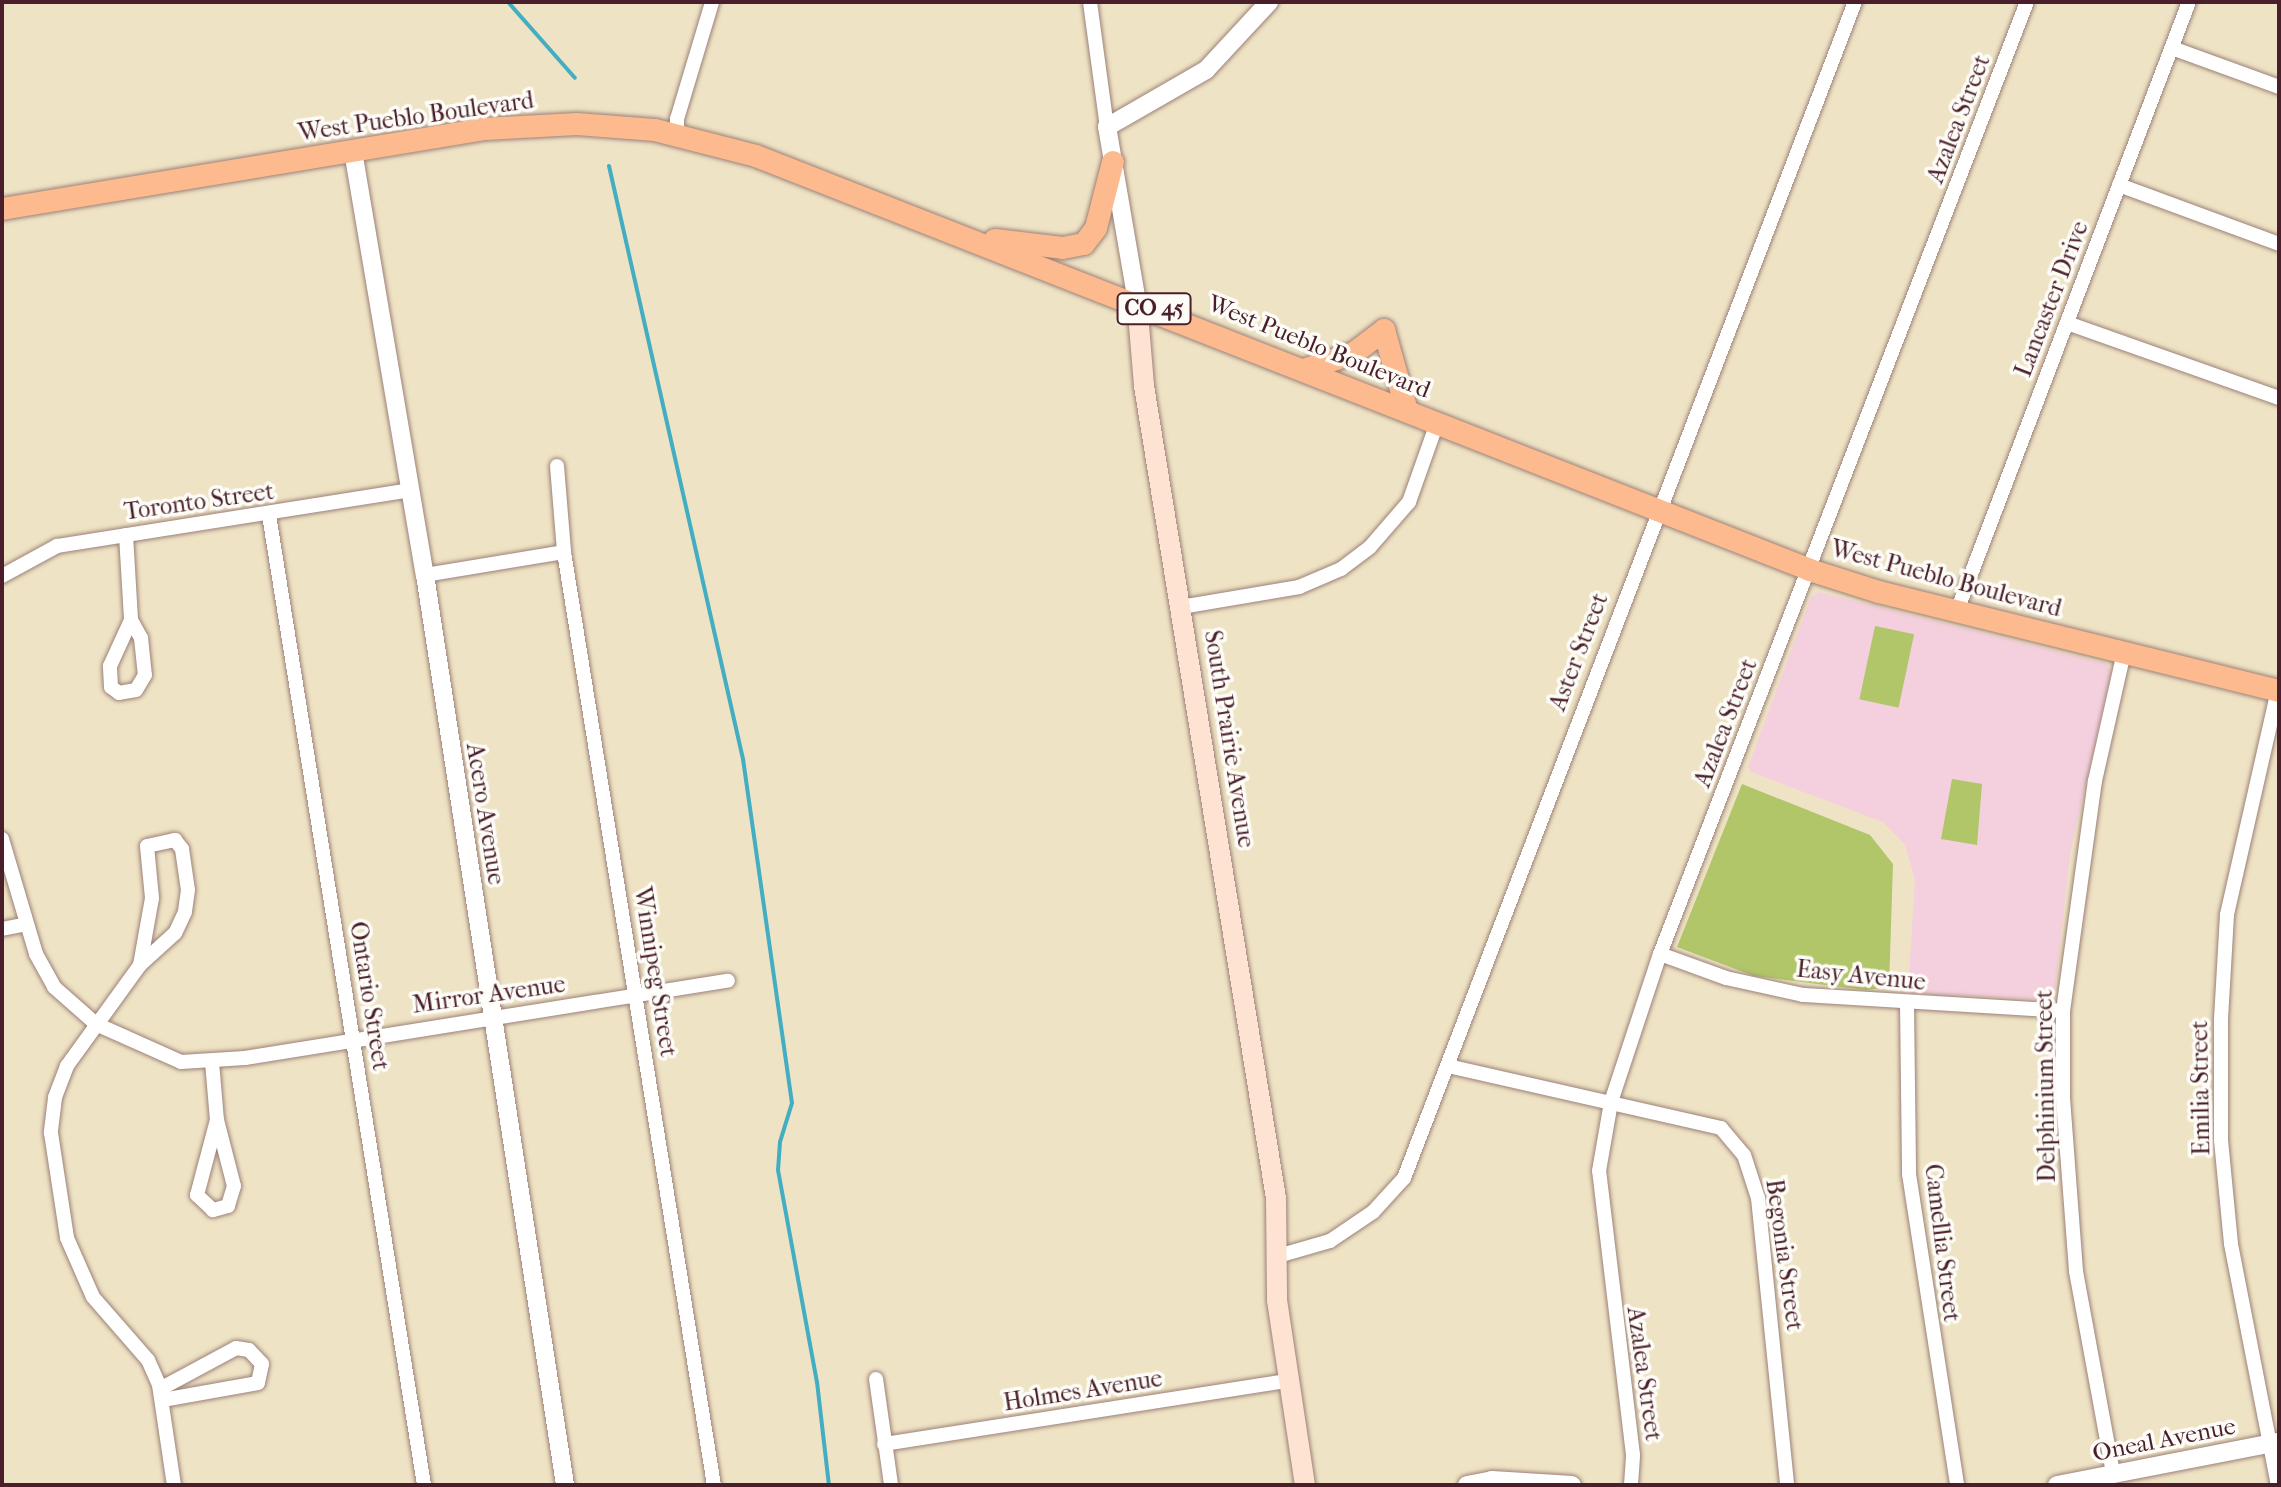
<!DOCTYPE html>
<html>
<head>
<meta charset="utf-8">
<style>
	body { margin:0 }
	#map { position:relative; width:2281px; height:1487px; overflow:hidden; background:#efe3c5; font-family:"IM FELL French Canon",serif }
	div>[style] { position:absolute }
	.built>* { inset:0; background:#f4cfdd }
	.green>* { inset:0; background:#b1c569; transform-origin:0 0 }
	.stream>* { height:4px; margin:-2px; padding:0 2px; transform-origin:2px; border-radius:2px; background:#43aec2 }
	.roads { filter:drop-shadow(0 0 2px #9c8178) drop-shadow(0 0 2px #9c8178) }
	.minor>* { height:14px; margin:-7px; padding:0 7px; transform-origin:7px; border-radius:7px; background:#fff }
	.tertiary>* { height:18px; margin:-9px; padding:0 9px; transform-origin:9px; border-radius:9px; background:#fff }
	.secondary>* { height:20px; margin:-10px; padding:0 10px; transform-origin:10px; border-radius:10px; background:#fee3d2 }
	.primary>* { height:22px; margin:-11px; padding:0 11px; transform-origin:11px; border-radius:11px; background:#fcba8e }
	span { translate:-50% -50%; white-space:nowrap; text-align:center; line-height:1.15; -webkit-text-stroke:7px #fdfcf7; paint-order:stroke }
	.shield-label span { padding:2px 6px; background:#fdfcf7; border:2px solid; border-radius:6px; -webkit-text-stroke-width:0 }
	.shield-label { font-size:22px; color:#4a1f2b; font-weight:700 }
	.street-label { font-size:24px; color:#4a1f2b }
	.frame { position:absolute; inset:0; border:4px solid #4a1f2b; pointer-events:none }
</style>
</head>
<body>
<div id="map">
	<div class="built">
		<div style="clip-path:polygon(1819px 592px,2107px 664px,2111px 672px,2070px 854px,2054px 1000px,1908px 993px,1915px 880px,1905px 845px,1883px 822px,1751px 772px,1748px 767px,1811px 597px)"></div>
	</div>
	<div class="green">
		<div style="left:1875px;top:626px;width:40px;height:75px;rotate:12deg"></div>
		<div style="clip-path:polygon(1952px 779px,1982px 784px,1977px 845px,1941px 839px)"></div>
		<div style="clip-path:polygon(1742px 784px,1870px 835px,1893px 864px,1889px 987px,1865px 990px,1754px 976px,1677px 947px)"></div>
	</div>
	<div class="stream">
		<div style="left:508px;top:2px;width:101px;rotate:48.6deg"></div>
		<div style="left:609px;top:166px;width:608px;rotate:77.27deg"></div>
		<div style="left:743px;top:759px;width:347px;rotate:81.9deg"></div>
		<div style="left:792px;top:1103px;width:41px;rotate:107.1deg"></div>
		<div style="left:780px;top:1142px;width:28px;rotate:94deg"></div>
		<div style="left:778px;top:1170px;width:216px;rotate:79.6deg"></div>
		<div style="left:817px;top:1382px;width:104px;rotate:83.4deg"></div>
	</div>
	<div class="roads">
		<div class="minor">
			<div style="left:1090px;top:2px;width:126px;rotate:82.3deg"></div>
			<div style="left:2172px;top:48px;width:114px;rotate:20deg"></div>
			<div style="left:677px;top:136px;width:17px;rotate:-90deg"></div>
			<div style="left:677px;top:119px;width:122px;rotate:-73.3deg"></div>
			<div style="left:2119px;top:185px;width:171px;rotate:20.2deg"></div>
			<div style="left:2067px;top:323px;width:225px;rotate:19.5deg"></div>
			<div style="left:557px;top:466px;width:86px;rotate:85.3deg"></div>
			<div style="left:564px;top:552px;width:945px;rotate:80.87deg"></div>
			<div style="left:269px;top:515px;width:982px;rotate:80.92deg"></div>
			<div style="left:126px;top:535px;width:85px;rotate:86.6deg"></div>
			<div style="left:131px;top:620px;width:21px;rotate:61deg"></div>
			<div style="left:141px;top:638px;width:37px;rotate:84deg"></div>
			<div style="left:145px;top:675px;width:17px;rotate:121deg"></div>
			<div style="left:136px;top:690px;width:17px;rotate:170deg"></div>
			<div style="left:119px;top:693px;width:10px;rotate:-143deg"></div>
			<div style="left:111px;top:687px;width:21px;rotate:-93deg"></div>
			<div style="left:110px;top:666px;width:51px;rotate:-65.5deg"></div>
			<div style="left:425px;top:575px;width:141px;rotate:-9.4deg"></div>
			<div style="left:2px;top:576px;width:63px;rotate:-28.6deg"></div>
			<div style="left:57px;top:546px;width:356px;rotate:-9deg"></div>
			<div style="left:1181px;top:607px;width:120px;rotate:-9.6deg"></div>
			<div style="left:1299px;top:587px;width:46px;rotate:-23.2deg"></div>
			<div style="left:1341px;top:569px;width:36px;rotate:-37deg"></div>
			<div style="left:1370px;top:547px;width:60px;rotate:-49.1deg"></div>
			<div style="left:1409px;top:502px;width:84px;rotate:-70.5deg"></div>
			<div style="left:1957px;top:611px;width:652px;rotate:-69.15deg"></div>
			<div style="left:2278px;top:690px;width:231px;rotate:102.8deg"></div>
			<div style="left:2227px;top:915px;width:104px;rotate:93.3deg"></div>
			<div style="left:2221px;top:1019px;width:121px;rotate:90deg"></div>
			<div style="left:2221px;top:1140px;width:104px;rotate:84.5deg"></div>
			<div style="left:2231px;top:1244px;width:246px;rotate:79deg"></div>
			<div style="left:2px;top:839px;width:120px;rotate:73.5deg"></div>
			<div style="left:36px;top:954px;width:38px;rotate:61deg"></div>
			<div style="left:54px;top:987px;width:56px;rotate:41.4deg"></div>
			<div style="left:96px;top:1024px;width:93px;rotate:24.1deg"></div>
			<div style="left:181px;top:1062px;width:64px;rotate:-3.6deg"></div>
			<div style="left:245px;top:1058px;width:489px;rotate:-9.1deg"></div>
			<div style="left:2px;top:929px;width:25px;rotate:-11deg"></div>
			<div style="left:1660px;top:954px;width:70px;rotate:20deg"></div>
			<div style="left:1726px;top:978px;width:79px;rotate:12.4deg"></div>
			<div style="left:1803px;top:995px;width:260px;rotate:3.5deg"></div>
			<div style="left:140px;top:965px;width:68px;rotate:-79.8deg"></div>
			<div style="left:152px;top:898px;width:52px;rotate:-95.5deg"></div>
			<div style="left:147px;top:846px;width:29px;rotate:-12deg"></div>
			<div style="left:175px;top:840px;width:11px;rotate:52deg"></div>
			<div style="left:182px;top:849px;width:41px;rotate:81.7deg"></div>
			<div style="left:188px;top:890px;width:22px;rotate:98deg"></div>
			<div style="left:185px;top:912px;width:23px;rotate:115deg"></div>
			<div style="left:175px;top:933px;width:47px;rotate:137.6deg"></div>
			<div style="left:140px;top:965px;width:125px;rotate:125.9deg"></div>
			<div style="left:67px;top:1066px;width:34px;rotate:111deg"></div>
			<div style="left:55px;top:1098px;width:35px;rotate:97deg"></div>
			<div style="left:51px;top:1133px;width:106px;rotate:81.3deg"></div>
			<div style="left:67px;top:1238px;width:64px;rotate:66.2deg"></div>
			<div style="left:93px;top:1297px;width:84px;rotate:48.9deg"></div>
			<div style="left:148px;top:1360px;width:27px;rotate:66deg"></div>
			<div style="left:159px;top:1385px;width:101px;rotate:81.5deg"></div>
			<div style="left:1907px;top:1004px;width:170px;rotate:89.3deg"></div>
			<div style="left:1909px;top:1174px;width:315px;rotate:81.2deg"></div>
			<div style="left:212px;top:1062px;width:58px;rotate:85.1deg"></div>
			<div style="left:217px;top:1120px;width:68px;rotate:75.6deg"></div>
			<div style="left:234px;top:1186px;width:21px;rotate:107deg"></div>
			<div style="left:228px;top:1206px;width:16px;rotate:165deg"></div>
			<div style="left:213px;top:1210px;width:22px;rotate:-137deg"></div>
			<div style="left:197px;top:1195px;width:78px;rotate:-75.1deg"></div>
			<div style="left:1448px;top:1066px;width:280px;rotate:12.8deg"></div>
			<div style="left:1721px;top:1128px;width:35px;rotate:50deg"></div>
			<div style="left:1744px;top:1155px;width:45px;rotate:72deg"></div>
			<div style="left:1758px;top:1198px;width:288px;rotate:84.2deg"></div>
			<div style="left:1278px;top:1256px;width:54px;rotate:-16.1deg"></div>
			<div style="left:1330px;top:1241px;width:52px;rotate:-34deg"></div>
			<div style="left:1373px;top:1212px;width:46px;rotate:-47.6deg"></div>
			<div style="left:1404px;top:1178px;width:1260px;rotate:-69.02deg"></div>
			<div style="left:876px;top:1379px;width:107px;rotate:81.9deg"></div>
			<div style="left:160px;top:1389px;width:86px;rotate:-28.3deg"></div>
			<div style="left:236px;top:1348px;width:13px;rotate:9deg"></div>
			<div style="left:249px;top:1350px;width:19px;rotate:47deg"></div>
			<div style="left:262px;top:1364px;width:19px;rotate:102deg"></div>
			<div style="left:258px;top:1383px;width:97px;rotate:169.9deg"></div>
			<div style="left:884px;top:1444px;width:409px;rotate:-8.9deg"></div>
			<div style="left:2113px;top:1473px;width:205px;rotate:-100.4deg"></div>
			<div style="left:2076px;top:1271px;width:174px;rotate:-94.3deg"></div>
			<div style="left:2063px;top:1097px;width:86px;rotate:-90deg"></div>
			<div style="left:2063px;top:1011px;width:232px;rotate:-82.1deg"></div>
			<div style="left:2095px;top:781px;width:132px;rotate:-77.3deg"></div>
			<div style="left:1631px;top:1485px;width:30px;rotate:-86deg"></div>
			<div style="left:1633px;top:1455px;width:286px;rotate:-96.8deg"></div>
			<div style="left:1599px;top:1171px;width:70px;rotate:-80.1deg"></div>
			<div style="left:1611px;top:1102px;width:156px;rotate:-71.7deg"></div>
			<div style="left:1660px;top:954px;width:1020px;rotate:-68.92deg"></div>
		</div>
		<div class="tertiary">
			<div style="left:353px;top:151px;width:430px;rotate:80.4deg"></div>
			<div style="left:425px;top:575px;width:921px;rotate:81.25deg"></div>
			<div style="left:1137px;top:302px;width:178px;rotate:-99.7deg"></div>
			<div style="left:1107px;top:127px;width:114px;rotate:-29.9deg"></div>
			<div style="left:1206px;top:70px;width:93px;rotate:-47.2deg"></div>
			<div style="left:1467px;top:1485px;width:25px;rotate:-11deg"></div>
			<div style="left:1492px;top:1480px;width:80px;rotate:3.6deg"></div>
			<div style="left:2057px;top:1485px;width:226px;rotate:-11deg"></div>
		</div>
		<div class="secondary">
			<div style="left:1137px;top:302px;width:84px;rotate:85.2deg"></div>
			<div style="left:1144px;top:386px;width:823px;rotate:80.77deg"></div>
			<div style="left:1276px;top:1198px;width:102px;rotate:89.4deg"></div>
			<div style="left:1277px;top:1300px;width:187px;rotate:81.4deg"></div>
		</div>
		<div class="primary">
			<div style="left:2px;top:209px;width:490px;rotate:-9.4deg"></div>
			<div style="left:485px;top:129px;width:92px;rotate:-3.1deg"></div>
			<div style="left:577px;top:124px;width:78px;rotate:4.4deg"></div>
			<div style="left:655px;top:130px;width:104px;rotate:14.4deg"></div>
			<div style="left:756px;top:156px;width:1132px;rotate:21.44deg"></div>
			<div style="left:1810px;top:570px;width:72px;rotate:17.7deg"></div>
			<div style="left:1879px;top:592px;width:412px;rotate:13.9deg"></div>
			<div style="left:995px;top:240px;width:68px;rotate:6.7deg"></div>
			<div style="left:1063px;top:248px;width:21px;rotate:-11deg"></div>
			<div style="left:1084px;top:244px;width:20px;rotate:-53deg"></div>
			<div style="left:1096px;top:228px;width:68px;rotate:-75.6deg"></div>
			<div style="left:1304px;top:370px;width:53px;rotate:-18.8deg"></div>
			<div style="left:1354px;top:353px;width:38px;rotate:-37deg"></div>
			<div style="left:1384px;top:330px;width:84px;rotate:74.1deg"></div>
		</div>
	</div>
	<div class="shield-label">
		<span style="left:1154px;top:309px">CO 45</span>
	</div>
	<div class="street-label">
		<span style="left:416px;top:117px;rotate:-8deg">West Pueblo Boulevard</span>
		<span style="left:1959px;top:119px;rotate:-69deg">Azalea Street</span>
		<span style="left:2052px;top:299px;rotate:-69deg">Lancaster Drive</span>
		<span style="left:1319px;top:347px;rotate:22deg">West Pueblo Boulevard</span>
		<span style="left:199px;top:502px;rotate:-8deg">Toronto Street</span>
		<span style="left:1946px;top:579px;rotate:15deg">West Pueblo Boulevard</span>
		<span style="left:1579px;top:652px;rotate:-69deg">Aster Street</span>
		<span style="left:1726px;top:723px;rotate:-69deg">Azalea Street</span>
		<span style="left:1229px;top:739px;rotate:81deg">South Prairie Avenue</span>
		<span style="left:485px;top:814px;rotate:81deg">Acero Avenue</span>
		<span style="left:655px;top:972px;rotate:81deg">Winnipeg Street</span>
		<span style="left:1861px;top:976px;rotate:6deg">Easy Avenue</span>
		<span style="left:489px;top:995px;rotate:-8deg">Mirror Avenue</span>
		<span style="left:369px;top:996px;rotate:81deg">Ontario Street</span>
		<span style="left:2046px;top:1086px;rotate:-91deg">Delphinium Street</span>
		<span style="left:2201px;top:1088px;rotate:-91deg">Emilia Street</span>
		<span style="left:1942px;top:1243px;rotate:83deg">Camellia Street</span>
		<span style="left:1784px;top:1255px;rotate:82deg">Begonia Street</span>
		<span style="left:1644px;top:1374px;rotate:82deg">Azalea Street</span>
		<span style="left:1083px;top:1391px;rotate:-9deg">Holmes Avenue</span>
		<span style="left:2164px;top:1440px;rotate:-11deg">Oneal Avenue</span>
	</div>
	<div class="frame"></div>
</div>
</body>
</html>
